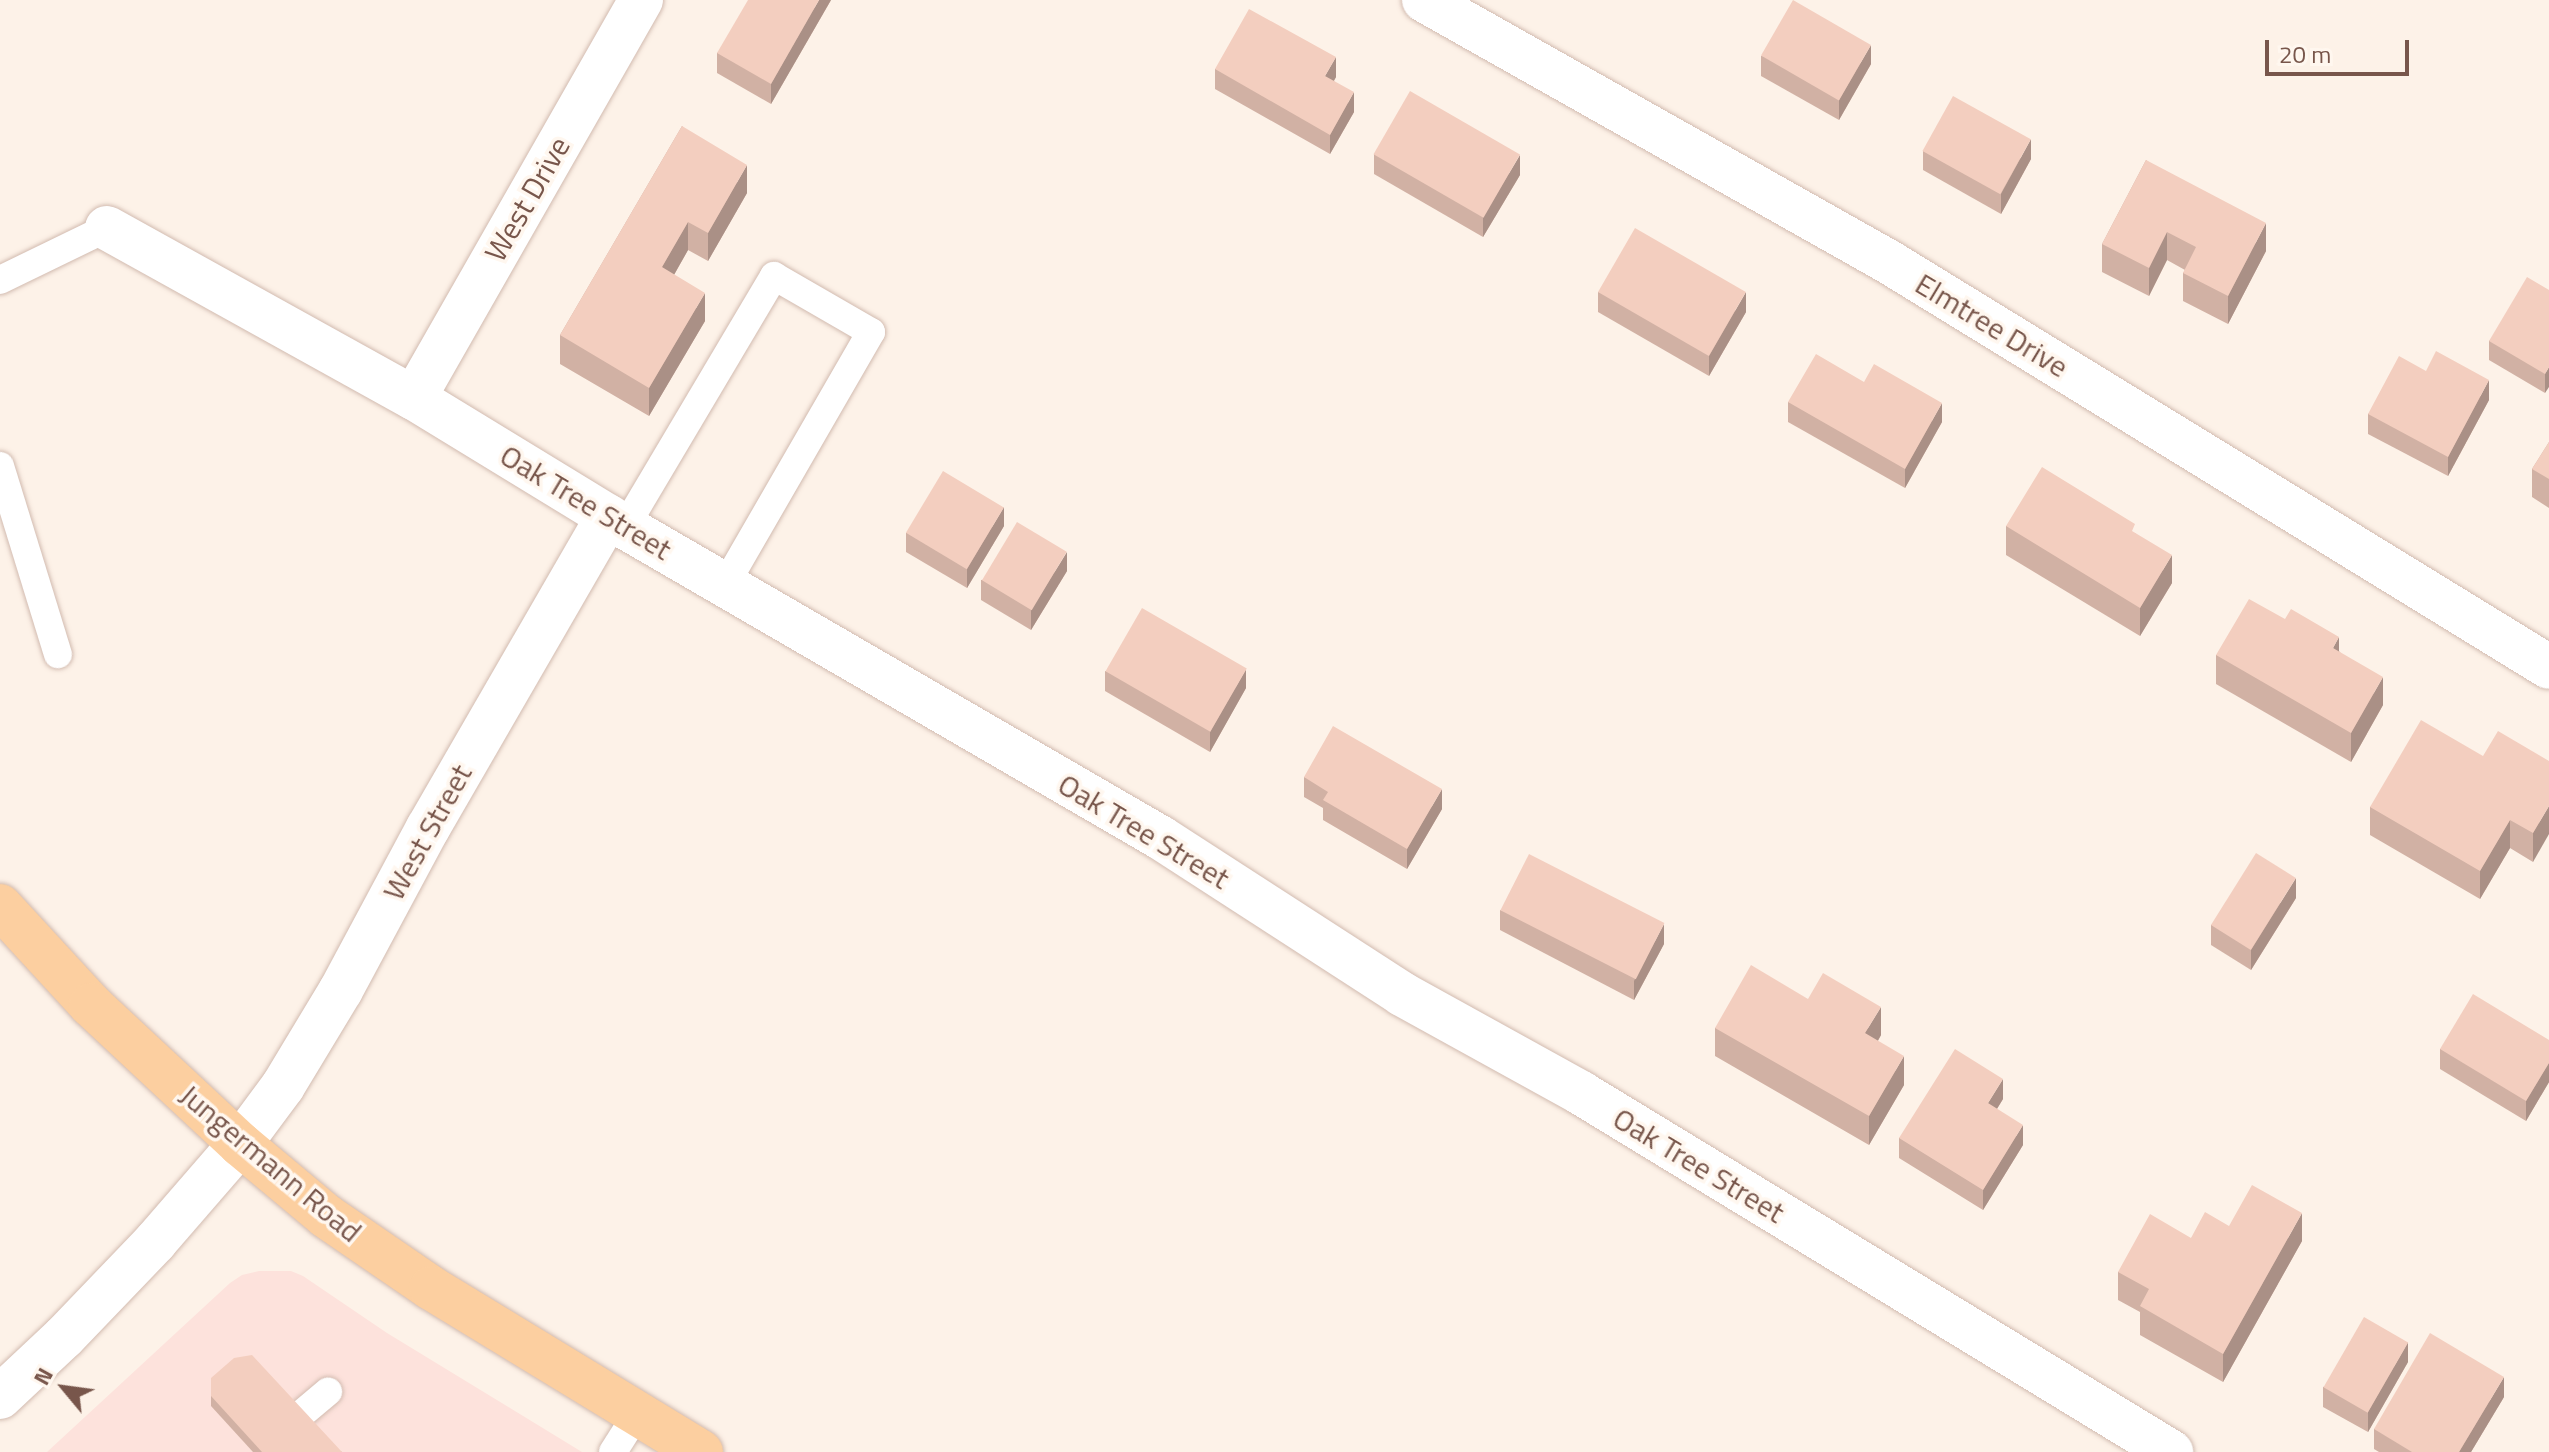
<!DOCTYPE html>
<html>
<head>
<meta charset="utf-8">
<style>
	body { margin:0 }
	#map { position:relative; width:2549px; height:1452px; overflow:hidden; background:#fdf2e8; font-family:"Titillium Web",sans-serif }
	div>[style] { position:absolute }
	.commercial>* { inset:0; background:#fde2dc }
	.roads { filter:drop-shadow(0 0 2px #d2bbb0) drop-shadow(0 0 2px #d2bbb0) }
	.service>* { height:28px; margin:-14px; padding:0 14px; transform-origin:14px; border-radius:14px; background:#fff }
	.minor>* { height:44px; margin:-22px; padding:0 22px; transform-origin:22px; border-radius:22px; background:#fff }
	.tertiary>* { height:44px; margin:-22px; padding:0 22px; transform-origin:22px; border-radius:22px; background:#fff }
	.primary>* { height:44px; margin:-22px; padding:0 22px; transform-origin:22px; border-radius:22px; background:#fccfa0 }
	.wall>* { inset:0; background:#d1b1a4 }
	.shaded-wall>* { inset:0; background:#aa9086 }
	.building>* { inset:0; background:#f3cebf; transform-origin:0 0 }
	span { translate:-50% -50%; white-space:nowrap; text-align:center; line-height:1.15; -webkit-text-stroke:7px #fff7ef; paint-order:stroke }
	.street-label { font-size:30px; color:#78564b }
	.north { position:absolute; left:24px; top:1348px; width:80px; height:80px; -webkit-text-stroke:6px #fff7ef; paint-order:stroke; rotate:299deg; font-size:22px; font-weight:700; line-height:32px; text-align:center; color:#78564b }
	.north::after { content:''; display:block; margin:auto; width:28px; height:36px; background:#78564b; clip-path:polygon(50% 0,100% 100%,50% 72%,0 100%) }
	.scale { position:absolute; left:2265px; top:40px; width:144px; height:36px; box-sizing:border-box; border:4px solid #78564b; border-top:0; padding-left:10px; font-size:24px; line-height:28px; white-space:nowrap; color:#78564b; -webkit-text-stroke:6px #fff7ef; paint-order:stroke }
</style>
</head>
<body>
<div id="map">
	<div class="commercial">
		<div style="clip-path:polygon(259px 1271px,291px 1271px,303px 1276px,387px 1333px,582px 1452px,47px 1452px,230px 1283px,242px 1275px)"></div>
	</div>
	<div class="roads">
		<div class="service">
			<div style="left:0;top:280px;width:119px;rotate:-25.9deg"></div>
			<div style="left:0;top:466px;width:197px;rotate:72.9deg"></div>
			<div style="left:625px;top:527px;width:292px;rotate:-59.3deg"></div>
			<div style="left:774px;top:276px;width:112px;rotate:30deg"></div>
			<div style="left:871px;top:332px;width:292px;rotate:120deg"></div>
			<div style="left:299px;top:1416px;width:38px;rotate:-40deg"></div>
			<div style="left:613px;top:1452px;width:45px;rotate:-57.7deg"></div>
		</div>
		<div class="minor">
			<div style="left:1424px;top:0;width:534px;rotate:29.4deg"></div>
			<div style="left:1889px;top:262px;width:774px;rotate:31.53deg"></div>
			<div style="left:107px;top:228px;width:351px;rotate:29deg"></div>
			<div style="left:414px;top:398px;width:247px;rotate:31.4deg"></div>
			<div style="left:625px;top:527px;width:620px;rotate:30.12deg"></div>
			<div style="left:1161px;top:838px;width:287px;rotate:32.9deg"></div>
			<div style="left:1402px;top:994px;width:205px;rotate:28.9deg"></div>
			<div style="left:1581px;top:1093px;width:691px;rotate:31.32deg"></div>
			<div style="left:414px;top:398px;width:458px;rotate:-60.3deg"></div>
			<div style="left:240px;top:1144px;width:72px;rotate:-53.4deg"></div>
			<div style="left:283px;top:1086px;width:112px;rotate:-58.9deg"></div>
			<div style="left:341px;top:990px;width:184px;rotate:-61.8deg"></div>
			<div style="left:428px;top:828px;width:360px;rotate:-60deg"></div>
		</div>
		<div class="tertiary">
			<div style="left:0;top:1397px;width:88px;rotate:-43.2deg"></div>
			<div style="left:64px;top:1337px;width:132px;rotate:-46.2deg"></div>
			<div style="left:155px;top:1242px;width:130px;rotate:-49.1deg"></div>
		</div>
		<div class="primary">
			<div style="left:0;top:906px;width:134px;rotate:47.4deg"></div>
			<div style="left:91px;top:1005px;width:204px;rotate:43deg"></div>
			<div style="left:240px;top:1144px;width:112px;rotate:39.9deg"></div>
			<div style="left:326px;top:1216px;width:127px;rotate:34.4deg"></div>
			<div style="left:431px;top:1288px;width:316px;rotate:31.3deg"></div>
		</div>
	</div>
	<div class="wall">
		<div style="clip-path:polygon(831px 0,771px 104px,717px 73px,717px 53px)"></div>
		<div style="clip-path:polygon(1761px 56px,1871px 64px,1839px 120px,1761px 76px)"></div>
		<div style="clip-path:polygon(1215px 69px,1336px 77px,1334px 81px,1354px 112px,1330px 154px,1215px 89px)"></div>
		<div style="clip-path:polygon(682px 126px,747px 193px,708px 261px,688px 250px,674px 275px,705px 321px,649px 416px,560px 364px,560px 335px)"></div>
		<div style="clip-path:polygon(1923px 151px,2031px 159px,2001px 214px,1923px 170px)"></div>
		<div style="clip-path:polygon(1374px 154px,1520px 175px,1483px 237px,1374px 174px)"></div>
		<div style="clip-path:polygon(2146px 160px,2266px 251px,2228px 324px,2183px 301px,2183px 273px,2185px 270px,2167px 260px,2149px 296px,2102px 272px,2102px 244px)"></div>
		<div style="clip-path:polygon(2549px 290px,2545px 393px,2489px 360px,2489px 341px)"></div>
		<div style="clip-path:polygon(1598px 292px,1746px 312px,1709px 376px,1598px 312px)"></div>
		<div style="clip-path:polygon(2426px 371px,2489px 400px,2448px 476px,2368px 434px,2368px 414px)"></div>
		<div style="clip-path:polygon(1788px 402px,1942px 422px,1905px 488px,1788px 422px)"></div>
		<div style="clip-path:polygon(2549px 442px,2549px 508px,2532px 497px,2532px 469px)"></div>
		<div style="clip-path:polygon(1004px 526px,967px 588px,906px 552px,906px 533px)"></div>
		<div style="clip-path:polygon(2006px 526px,2135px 533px,2172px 583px,2140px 636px,2006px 555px)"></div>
		<div style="clip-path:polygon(1067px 571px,1031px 630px,981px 600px,981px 580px)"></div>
		<div style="clip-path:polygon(2339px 651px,2383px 705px,2351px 762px,2216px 684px,2216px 655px)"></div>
		<div style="clip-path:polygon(1105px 671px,1246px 688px,1210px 752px,1105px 691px)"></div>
		<div style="clip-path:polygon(2483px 756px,2549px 761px,2533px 862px,2510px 848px,2480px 899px,2370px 835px,2370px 807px)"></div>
		<div style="clip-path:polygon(1304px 777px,1442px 809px,1407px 869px,1323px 820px,1323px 808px,1304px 797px)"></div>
		<div style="clip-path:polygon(2296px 898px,2251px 970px,2211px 945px,2211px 925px)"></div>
		<div style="clip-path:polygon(1500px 910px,1664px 944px,1634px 1000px,1500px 930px)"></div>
		<div style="clip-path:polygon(1808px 999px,1881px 1035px,1878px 1041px,1904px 1085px,1869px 1145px,1715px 1056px,1715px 1028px)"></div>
		<div style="clip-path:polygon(2549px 1040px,2549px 1082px,2526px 1121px,2440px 1069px,2440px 1049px)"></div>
		<div style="clip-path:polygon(2003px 1099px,1997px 1109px,2023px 1145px,1983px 1210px,1899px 1158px,1899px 1138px)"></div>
		<div style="clip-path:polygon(2229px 1226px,2302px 1241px,2223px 1382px,2140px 1335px,2140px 1312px,2118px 1300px,2118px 1272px,2191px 1238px)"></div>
		<div style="clip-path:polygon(2408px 1362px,2368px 1432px,2323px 1407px,2323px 1387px)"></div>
		<div style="clip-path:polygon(211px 1378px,342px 1452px,253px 1452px,211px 1406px)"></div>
		<div style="clip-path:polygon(2504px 1397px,2471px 1452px,2379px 1452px,2374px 1449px,2374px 1429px)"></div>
	</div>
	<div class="shaded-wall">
		<div style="clip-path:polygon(819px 0,831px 0,771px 104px,771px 84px)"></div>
		<div style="clip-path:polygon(1871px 45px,1871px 64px,1839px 120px,1839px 100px)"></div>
		<div style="clip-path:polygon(1336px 57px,1336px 77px,1325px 95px,1325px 76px)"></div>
		<div style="clip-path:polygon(1354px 92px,1354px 112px,1330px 154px,1330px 135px)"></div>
		<div style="clip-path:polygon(2031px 139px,2031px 159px,2001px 214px,2001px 194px)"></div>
		<div style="clip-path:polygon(1520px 155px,1520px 175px,1483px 237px,1483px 217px)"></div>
		<div style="clip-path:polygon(747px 165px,747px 193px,708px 261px,708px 233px)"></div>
		<div style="clip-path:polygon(688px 222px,688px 250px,662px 296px,662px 267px)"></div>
		<div style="clip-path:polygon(2266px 223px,2266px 251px,2228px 324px,2228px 296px)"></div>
		<div style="clip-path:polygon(2167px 232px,2167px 260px,2149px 296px,2149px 268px)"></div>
		<div style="clip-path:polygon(1746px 292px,1746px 312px,1709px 376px,1709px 356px)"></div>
		<div style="clip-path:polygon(705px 293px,705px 321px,649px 416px,649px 388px)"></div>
		<div style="clip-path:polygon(2549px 367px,2549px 387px,2545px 393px,2545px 374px)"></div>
		<div style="clip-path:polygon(2489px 380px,2489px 400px,2448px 476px,2448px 457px)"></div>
		<div style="clip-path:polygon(1942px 403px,1942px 422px,1905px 488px,1905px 469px)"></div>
		<div style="clip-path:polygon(1004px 507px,1004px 526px,967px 588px,967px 569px)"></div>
		<div style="clip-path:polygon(1067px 552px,1067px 571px,1031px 630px,1031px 610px)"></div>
		<div style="clip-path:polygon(2172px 555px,2172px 583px,2140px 636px,2140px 608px)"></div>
		<div style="clip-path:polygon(2339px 637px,2339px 665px,2333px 648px)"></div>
		<div style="clip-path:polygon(1246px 669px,1246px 688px,1210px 752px,1210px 732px)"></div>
		<div style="clip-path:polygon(2383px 677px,2383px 705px,2351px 762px,2351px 733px)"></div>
		<div style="clip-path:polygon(1442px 789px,1442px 809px,1407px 869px,1407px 849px)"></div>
		<div style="clip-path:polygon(2549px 806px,2549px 834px,2533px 862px,2533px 833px)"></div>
		<div style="clip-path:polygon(2510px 820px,2510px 848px,2480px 899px,2480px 871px)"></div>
		<div style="clip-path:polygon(2296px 878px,2296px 898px,2251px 970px,2251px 950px)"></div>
		<div style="clip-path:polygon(1664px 924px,1664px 944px,1634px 1000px,1634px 981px)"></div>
		<div style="clip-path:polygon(1881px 1007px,1881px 1035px,1865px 1062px,1865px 1033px)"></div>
		<div style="clip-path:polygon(1904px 1056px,1904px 1085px,1869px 1145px,1869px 1116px)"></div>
		<div style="clip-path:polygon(2549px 1063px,2549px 1082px,2526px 1121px,2526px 1101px)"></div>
		<div style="clip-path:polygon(2003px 1079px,2003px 1099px,1988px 1123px,1988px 1103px)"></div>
		<div style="clip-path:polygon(2023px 1125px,2023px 1145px,1983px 1210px,1983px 1190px)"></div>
		<div style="clip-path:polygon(2302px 1213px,2302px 1241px,2223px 1382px,2223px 1354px)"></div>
		<div style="clip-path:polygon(2408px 1342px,2408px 1362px,2368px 1432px,2368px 1412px)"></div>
		<div style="clip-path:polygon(2504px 1377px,2504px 1397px,2471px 1452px,2459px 1452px)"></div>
	</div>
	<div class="building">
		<div style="clip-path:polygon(748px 0,819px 0,771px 84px,717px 53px)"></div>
		<div style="left:1793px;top:0;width:90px;height:64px;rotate:30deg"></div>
		<div style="clip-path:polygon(1249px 9px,1336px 57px,1325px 76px,1354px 92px,1330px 135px,1215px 69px)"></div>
		<div style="left:1410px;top:91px;width:127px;height:73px;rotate:30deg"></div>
		<div style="left:1953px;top:96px;width:89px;height:63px;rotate:29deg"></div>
		<div style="clip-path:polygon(682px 126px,747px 165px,708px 233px,688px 222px,662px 267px,705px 293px,649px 388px,560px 335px)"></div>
		<div style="clip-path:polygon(2146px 160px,2266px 223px,2228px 296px,2183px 273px,2196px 247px,2167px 232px,2149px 268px,2102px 244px)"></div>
		<div style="left:1635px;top:228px;width:128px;height:74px;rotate:30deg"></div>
		<div style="clip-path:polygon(2527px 277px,2549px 290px,2549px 367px,2545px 374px,2489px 341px)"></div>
		<div style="clip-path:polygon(2436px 351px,2489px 380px,2448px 457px,2368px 414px,2399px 356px,2426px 371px)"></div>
		<div style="clip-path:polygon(1816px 354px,1864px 382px,1874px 364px,1942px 403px,1905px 469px,1788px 402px)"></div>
		<div style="clip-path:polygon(2549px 442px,2549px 479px,2532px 469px)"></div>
		<div style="clip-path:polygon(2042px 467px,2135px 524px,2132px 531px,2172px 555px,2140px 608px,2006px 526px)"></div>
		<div style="left:943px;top:471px;width:71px;height:72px;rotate:31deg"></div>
		<div style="left:1017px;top:522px;width:58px;height:68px;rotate:31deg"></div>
		<div style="clip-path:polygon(2249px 599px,2285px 619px,2291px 609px,2339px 637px,2333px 648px,2383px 677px,2351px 733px,2216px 655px)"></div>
		<div style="left:1142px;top:608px;width:121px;height:73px;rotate:30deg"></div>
		<div style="clip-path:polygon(2421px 720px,2483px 756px,2498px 731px,2549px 761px,2549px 806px,2533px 833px,2510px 820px,2480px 871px,2370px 807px)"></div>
		<div style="clip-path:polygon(1333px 726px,1442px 789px,1407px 849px,1323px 800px,1328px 792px,1304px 777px)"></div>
		<div style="left:2256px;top:853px;width:47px;height:85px;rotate:32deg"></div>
		<div style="left:1529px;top:854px;width:152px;height:63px;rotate:27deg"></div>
		<div style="clip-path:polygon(1751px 965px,1808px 999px,1823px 973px,1881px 1007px,1865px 1033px,1904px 1056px,1869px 1116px,1715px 1028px)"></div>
		<div style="clip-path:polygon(2473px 994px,2549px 1040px,2549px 1063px,2526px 1101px,2440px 1049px)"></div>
		<div style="clip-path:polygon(1955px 1049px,2003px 1079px,1988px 1103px,2023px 1125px,1983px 1190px,1899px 1138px)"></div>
		<div style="clip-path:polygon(2252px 1185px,2302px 1213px,2223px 1354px,2140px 1306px,2149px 1289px,2118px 1272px,2150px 1214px,2191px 1238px,2205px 1212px,2229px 1226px)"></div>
		<div style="left:2364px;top:1317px;width:51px;height:81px;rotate:30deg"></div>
		<div style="clip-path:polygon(2430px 1333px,2504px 1377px,2459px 1452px,2412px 1452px,2374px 1429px)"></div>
		<div style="clip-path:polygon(252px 1355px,342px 1452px,262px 1452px,211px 1396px,211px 1378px,234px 1358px)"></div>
	</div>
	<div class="street-label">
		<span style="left:527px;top:199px;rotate:-60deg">West Drive</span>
		<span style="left:1992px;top:325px;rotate:31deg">Elmtree Drive</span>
		<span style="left:586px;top:502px;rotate:31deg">Oak Tree Street</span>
		<span style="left:1144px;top:831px;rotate:31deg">Oak Tree Street</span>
		<span style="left:427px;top:832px;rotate:-61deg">West Street</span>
		<span style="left:271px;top:1163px;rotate:40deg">Jungermann Road</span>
		<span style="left:1699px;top:1165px;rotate:31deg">Oak Tree Street</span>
	</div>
	<div class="north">N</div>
	<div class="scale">20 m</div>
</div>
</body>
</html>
